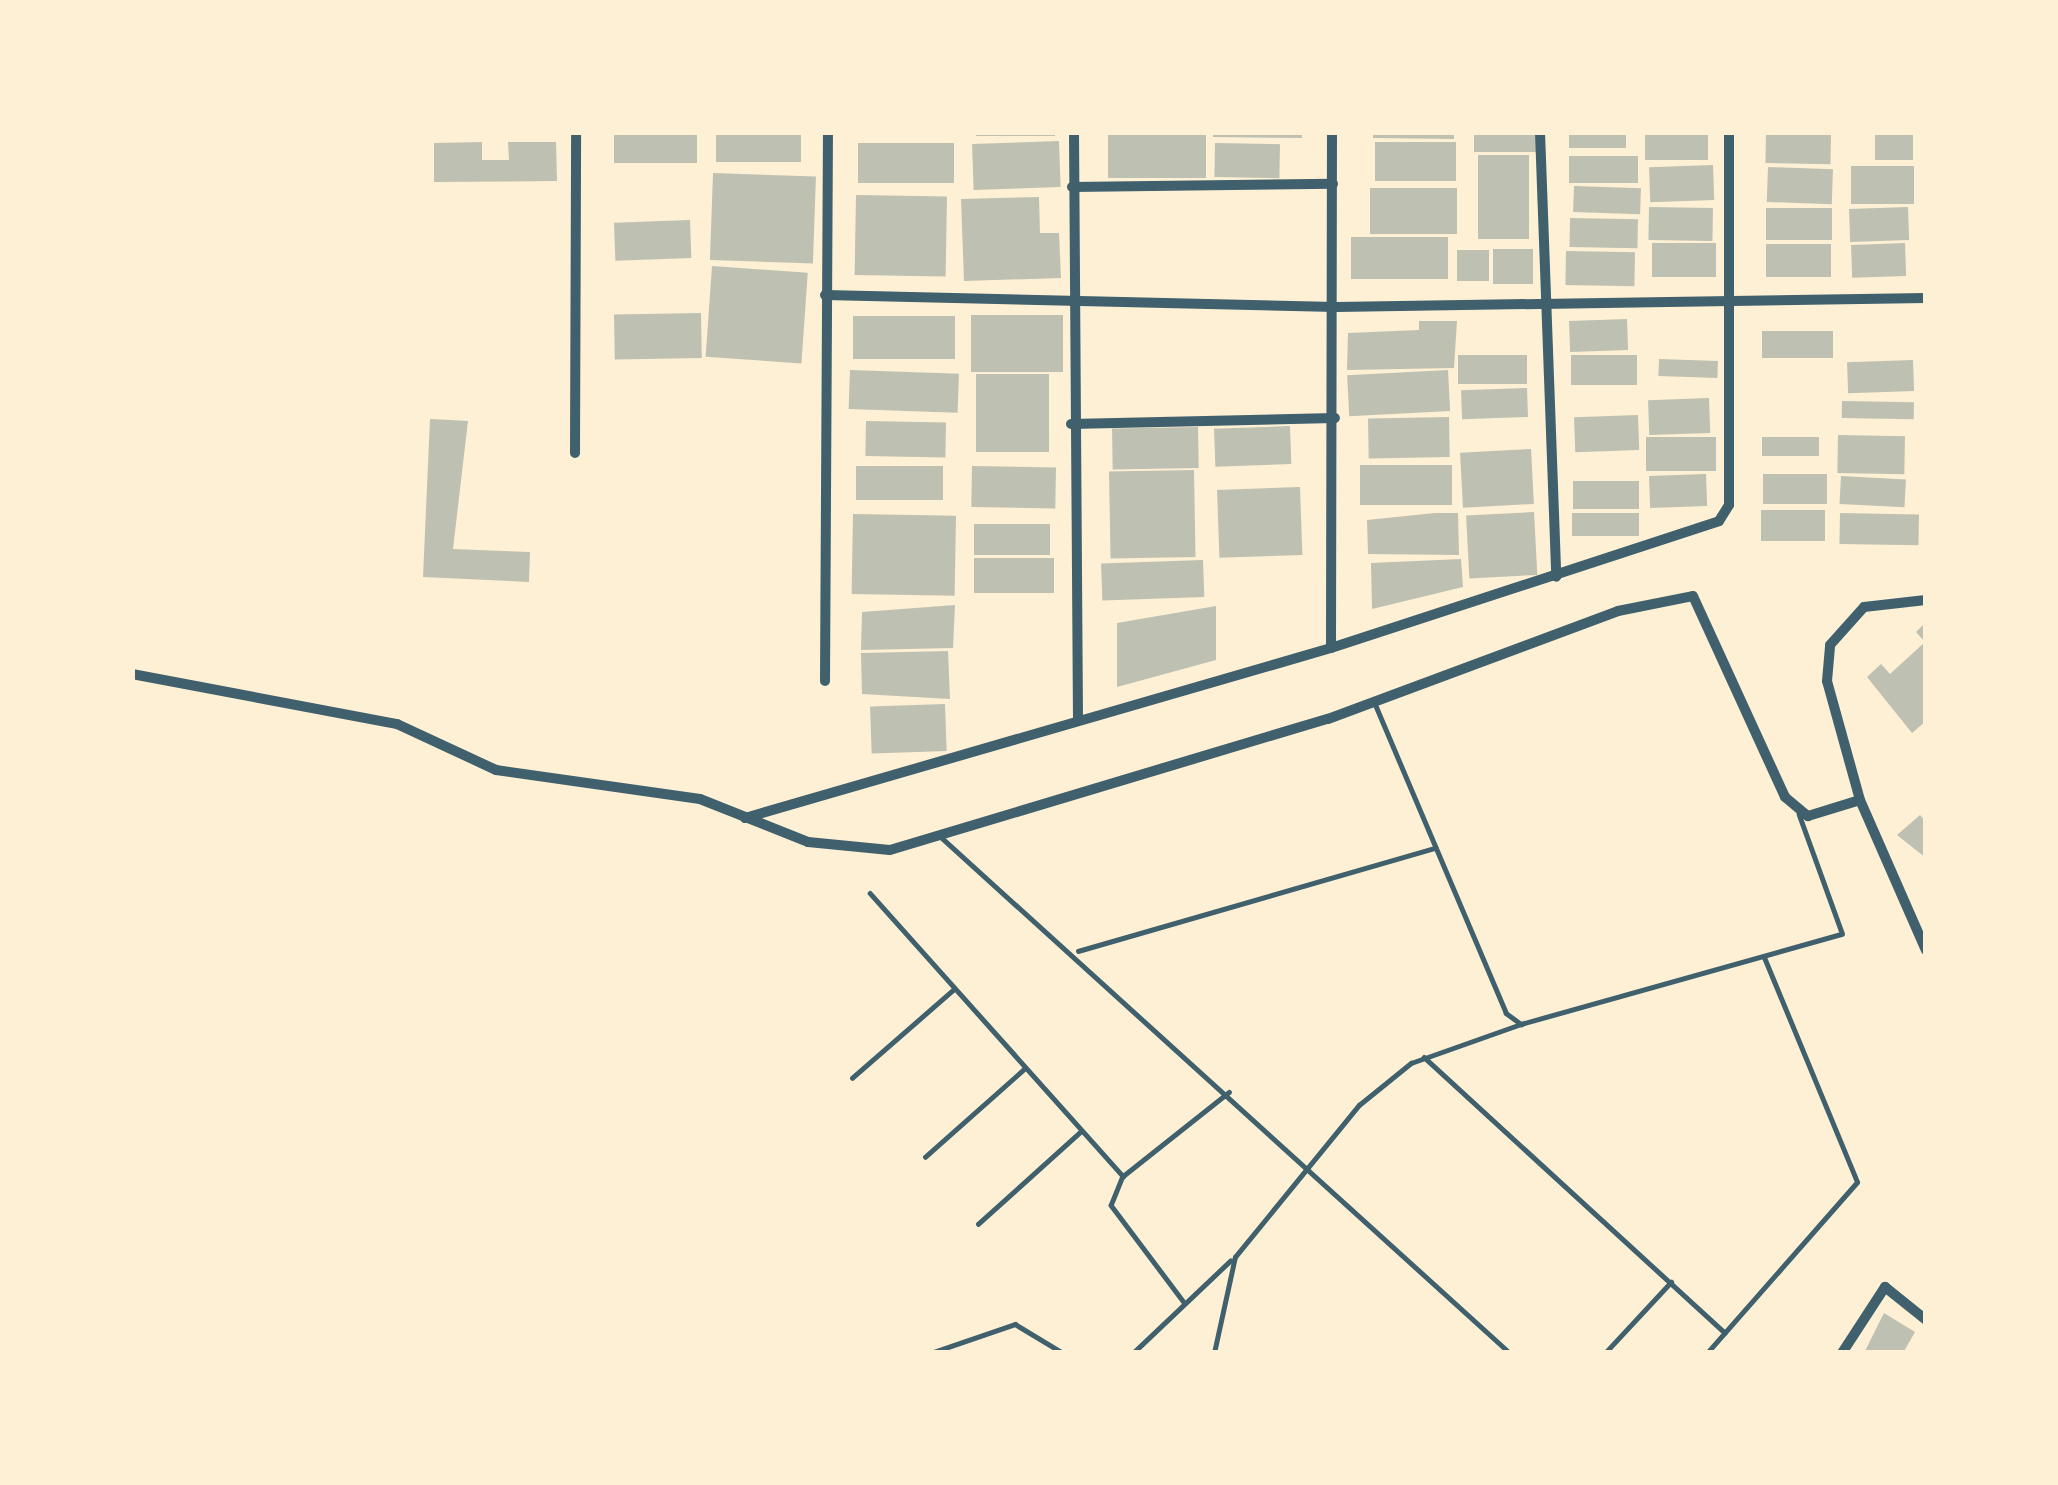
<!DOCTYPE html>
<html>
<head>
<meta charset="utf-8">
<style>
	body { margin:0 }
	#map { position:relative; width:2058px; height:1485px; overflow:hidden; background:#fdf0d5; font-family:"Alegreya Sans",sans-serif }
	div>[style] { position:absolute }
	.building>* { inset:0; background:#bec0b2; transform-origin:0 0 }
	.service>* { height:4.5px; margin:-2.25px; padding:0 2.25px; transform-origin:2.25px; border-radius:2.25px; background:#3f606c }
	.minor>* { height:10px; margin:-5px; padding:0 5px; transform-origin:5px; border-radius:5px; background:#3f606c }
	span { translate:-50% -50%; white-space:nowrap; text-align:center; line-height:1.15; -webkit-text-stroke:9px #fdf0d5; paint-order:stroke }
	.frame { position:absolute; inset:0; border:135px solid #fdf0d5; pointer-events:none }
</style>
</head>
<body>
<div id="map">
	<div class="building">
		<div style="left:614px;top:132px;width:83px;height:31px"></div>
		<div style="left:716px;top:132px;width:85px;height:30px"></div>
		<div style="left:976px;top:132px;width:79px;height:4px"></div>
		<div style="left:1108px;top:132px;width:98px;height:46px"></div>
		<div style="clip-path:polygon(1213px 132px,1302px 132px,1302px 138px,1213px 137px)"></div>
		<div style="clip-path:polygon(1373px 132px,1454px 132px,1454px 139px,1373px 138px)"></div>
		<div style="left:1474px;top:132px;width:65px;height:20px"></div>
		<div style="left:1569px;top:132px;width:57px;height:16px"></div>
		<div style="left:1645px;top:132px;width:63px;height:28px"></div>
		<div style="left:1875px;top:132px;width:38px;height:28px"></div>
		<div style="left:1766px;top:133px;width:65px;height:30px;rotate:1deg"></div>
		<div style="left:1059px;top:141px;width:46px;height:87px;rotate:88deg"></div>
		<div style="clip-path:polygon(482px 142px,482px 160px,509px 160px,508px 142px,556px 142px,557px 181px,434px 182px,434px 143px)"></div>
		<div style="left:1456px;top:142px;width:39px;height:81px;rotate:90deg"></div>
		<div style="left:858px;top:143px;width:96px;height:40px"></div>
		<div style="left:1215px;top:143px;width:65px;height:34px;rotate:1deg"></div>
		<div style="left:1478px;top:155px;width:51px;height:84px"></div>
		<div style="left:1569px;top:156px;width:69px;height:27px"></div>
		<div style="left:1713px;top:165px;width:35px;height:64px;rotate:88deg"></div>
		<div style="left:1851px;top:166px;width:63px;height:38px"></div>
		<div style="left:1768px;top:167px;width:65px;height:35px;rotate:2deg"></div>
		<div style="left:713px;top:173px;width:103px;height:87px;rotate:2deg"></div>
		<div style="left:1574px;top:186px;width:67px;height:26px;rotate:2deg"></div>
		<div style="left:1370px;top:188px;width:87px;height:46px"></div>
		<div style="left:856px;top:195px;width:91px;height:80px;rotate:1deg"></div>
		<div style="clip-path:polygon(1039px 197px,1040px 233px,1059px 233px,1061px 278px,964px 281px,961px 199px)"></div>
		<div style="left:1649px;top:207px;width:64px;height:33px;rotate:1deg"></div>
		<div style="left:1908px;top:207px;width:33px;height:59px;rotate:88deg"></div>
		<div style="left:1766px;top:208px;width:66px;height:32px"></div>
		<div style="left:1570px;top:218px;width:68px;height:29px;rotate:1deg"></div>
		<div style="left:690px;top:220px;width:38px;height:76px;rotate:88deg"></div>
		<div style="left:1351px;top:237px;width:97px;height:42px"></div>
		<div style="left:1716px;top:243px;width:34px;height:64px;rotate:90deg"></div>
		<div style="left:1905px;top:243px;width:33px;height:54px;rotate:88deg"></div>
		<div style="left:1766px;top:244px;width:65px;height:33px"></div>
		<div style="left:1493px;top:249px;width:40px;height:35px"></div>
		<div style="left:1457px;top:250px;width:32px;height:31px"></div>
		<div style="left:1566px;top:251px;width:69px;height:34px;rotate:1deg"></div>
		<div style="left:712px;top:266px;width:96px;height:91px;rotate:4deg"></div>
		<div style="left:701px;top:313px;width:45px;height:87px;rotate:89deg"></div>
		<div style="left:971px;top:315px;width:92px;height:57px"></div>
		<div style="left:853px;top:316px;width:102px;height:43px"></div>
		<div style="left:1627px;top:319px;width:31px;height:58px;rotate:88deg"></div>
		<div style="clip-path:polygon(1419px 321px,1457px 321px,1454px 368px,1347px 370px,1348px 333px,1419px 330px)"></div>
		<div style="left:1762px;top:331px;width:71px;height:27px"></div>
		<div style="left:1527px;top:355px;width:29px;height:69px;rotate:90deg"></div>
		<div style="left:1637px;top:355px;width:30px;height:66px;rotate:90deg"></div>
		<div style="left:1659px;top:359px;width:59px;height:17px;rotate:2deg"></div>
		<div style="left:1913px;top:360px;width:31px;height:66px;rotate:88deg"></div>
		<div style="left:850px;top:370px;width:109px;height:39px;rotate:2deg"></div>
		<div style="left:1448px;top:370px;width:41px;height:101px;rotate:87deg"></div>
		<div style="left:1049px;top:374px;width:78px;height:73px;rotate:90deg"></div>
		<div style="left:1527px;top:388px;width:29px;height:66px;rotate:88deg"></div>
		<div style="left:1709px;top:398px;width:35px;height:61px;rotate:88deg"></div>
		<div style="left:1842px;top:401px;width:72px;height:17px;rotate:1deg"></div>
		<div style="left:1638px;top:415px;width:35px;height:64px;rotate:88deg"></div>
		<div style="left:1449px;top:417px;width:40px;height:81px;rotate:89deg"></div>
		<div style="clip-path:polygon(430px 419px,468px 421px,453px 549px,530px 552px,529px 582px,423px 577px)"></div>
		<div style="left:866px;top:421px;width:80px;height:35px;rotate:1deg"></div>
		<div style="left:1290px;top:426px;width:38px;height:76px;rotate:88deg"></div>
		<div style="left:1198px;top:427px;width:41px;height:86px;rotate:89deg"></div>
		<div style="left:1838px;top:435px;width:67px;height:38px;rotate:1deg"></div>
		<div style="left:1716px;top:437px;width:34px;height:70px;rotate:90deg"></div>
		<div style="left:1819px;top:437px;width:19px;height:57px;rotate:90deg"></div>
		<div style="left:1531px;top:449px;width:55px;height:71px;rotate:87deg"></div>
		<div style="left:1360px;top:465px;width:92px;height:40px"></div>
		<div style="left:856px;top:466px;width:87px;height:34px"></div>
		<div style="left:972px;top:466px;width:84px;height:41px;rotate:1deg"></div>
		<div style="left:1194px;top:470px;width:87px;height:85px;rotate:89deg"></div>
		<div style="left:1706px;top:474px;width:32px;height:57px;rotate:88deg"></div>
		<div style="left:1827px;top:474px;width:30px;height:64px;rotate:90deg"></div>
		<div style="left:1841px;top:476px;width:65px;height:28px;rotate:3deg"></div>
		<div style="left:1573px;top:481px;width:66px;height:28px"></div>
		<div style="left:1300px;top:487px;width:68px;height:83px;rotate:88deg"></div>
		<div style="left:1761px;top:510px;width:64px;height:31px"></div>
		<div style="left:1534px;top:512px;width:63px;height:68px;rotate:87deg"></div>
		<div style="clip-path:polygon(1435px 513px,1458px 513px,1459px 555px,1368px 554px,1367px 520px)"></div>
		<div style="left:1572px;top:513px;width:67px;height:23px"></div>
		<div style="left:1840px;top:513px;width:79px;height:31px;rotate:1deg"></div>
		<div style="left:853px;top:514px;width:103px;height:80px;rotate:1deg"></div>
		<div style="left:974px;top:524px;width:76px;height:31px"></div>
		<div style="left:974px;top:558px;width:80px;height:35px"></div>
		<div style="clip-path:polygon(1461px 559px,1463px 587px,1372px 609px,1371px 563px)"></div>
		<div style="left:1203px;top:560px;width:37px;height:102px;rotate:88deg"></div>
		<div style="clip-path:polygon(955px 605px,953px 648px,861px 650px,862px 612px)"></div>
		<div style="clip-path:polygon(1216px 606px,1216px 660px,1117px 687px,1117px 623px)"></div>
		<div style="clip-path:polygon(1926px 622px,1926px 721px,1912px 733px,1867px 677px,1881px 664px,1890px 674px,1925px 642px,1916px 632px)"></div>
		<div style="clip-path:polygon(948px 651px,950px 699px,862px 694px,861px 653px)"></div>
		<div style="left:945px;top:704px;width:47px;height:75px;rotate:88deg"></div>
		<div style="clip-path:polygon(1920px 815px,1926px 822px,1926px 858px,1897px 835px)"></div>
		<div style="clip-path:polygon(1884px 1313px,1915px 1332px,1903px 1353px,1864px 1353px)"></div>
	</div>
	<div class="service">
		<div style="left:1376px;top:706px;width:333px;rotate:67deg"></div>
		<div style="left:1506px;top:1013px;width:19px;rotate:36deg"></div>
		<div style="left:1521px;top:1024px;width:333px;rotate:-15.7deg"></div>
		<div style="left:1842px;top:934px;width:127px;rotate:-109.9deg"></div>
		<div style="left:942px;top:838px;width:767px;rotate:42.2deg"></div>
		<div style="left:870px;top:893px;width:380px;rotate:48.2deg"></div>
		<div style="left:1123px;top:1176px;width:135px;rotate:-38.4deg"></div>
		<div style="left:1078px;top:951px;width:372px;rotate:-16.1deg"></div>
		<div style="left:1424px;top:1057px;width:408px;rotate:42.5deg"></div>
		<div style="left:852px;top:1078px;width:135px;rotate:-41.1deg"></div>
		<div style="left:925px;top:1157px;width:132px;rotate:-41.6deg"></div>
		<div style="left:1123px;top:1176px;width:31px;rotate:112deg"></div>
		<div style="left:1111px;top:1205px;width:120px;rotate:53.1deg"></div>
		<div style="left:978px;top:1224px;width:137px;rotate:-42deg"></div>
		<div style="left:931px;top:1353px;width:89px;rotate:-19deg"></div>
		<div style="left:1015px;top:1324px;width:56px;rotate:31.1deg"></div>
		<div style="left:1133px;top:1353px;width:134px;rotate:-43.5deg"></div>
		<div style="left:1214px;top:1353px;width:98px;rotate:-77.7deg"></div>
		<div style="left:1235px;top:1257px;width:196px;rotate:-50.8deg"></div>
		<div style="left:1359px;top:1105px;width:67px;rotate:-38.9deg"></div>
		<div style="left:1411px;top:1063px;width:117px;rotate:-19.5deg"></div>
		<div style="left:1605px;top:1353px;width:97px;rotate:-47.1deg"></div>
		<div style="left:1707px;top:1353px;width:227px;rotate:-48.7deg"></div>
		<div style="left:1857px;top:1182px;width:243px;rotate:-112.5deg"></div>
	</div>
	<div class="minor">
		<div style="left:1074px;top:132px;width:589px;rotate:89.61deg"></div>
		<div style="left:1540px;top:132px;width:445px;rotate:87.9deg"></div>
		<div style="left:1072px;top:187px;width:261px;rotate:-0.7deg"></div>
		<div style="left:825px;top:295px;width:511px;rotate:1.35deg"></div>
		<div style="left:1336px;top:307px;width:590px;rotate:-0.87deg"></div>
		<div style="left:1071px;top:424px;width:264px;rotate:-1.3deg"></div>
		<div style="left:575px;top:453px;width:321px;rotate:-89.8deg"></div>
		<div style="left:1331px;top:648px;width:516px;rotate:-89.89deg"></div>
		<div style="left:132px;top:674px;width:270px;rotate:10.7deg"></div>
		<div style="left:397px;top:724px;width:109px;rotate:24.9deg"></div>
		<div style="left:496px;top:770px;width:206px;rotate:8.1deg"></div>
		<div style="left:700px;top:799px;width:116px;rotate:21.7deg"></div>
		<div style="left:808px;top:842px;width:82px;rotate:5.6deg"></div>
		<div style="left:890px;top:850px;width:457px;rotate:-16.7deg"></div>
		<div style="left:1328px;top:719px;width:309px;rotate:-20.4deg"></div>
		<div style="left:1618px;top:611px;width:76px;rotate:-11.3deg"></div>
		<div style="left:1693px;top:596px;width:221px;rotate:65.4deg"></div>
		<div style="left:1785px;top:797px;width:30px;rotate:40deg"></div>
		<div style="left:1808px;top:816px;width:54px;rotate:-17.1deg"></div>
		<div style="left:1860px;top:800px;width:123px;rotate:-105.5deg"></div>
		<div style="left:1827px;top:681px;width:36px;rotate:-85deg"></div>
		<div style="left:1830px;top:645px;width:51px;rotate:-48.2deg"></div>
		<div style="left:1864px;top:607px;width:62px;rotate:-6.4deg"></div>
		<div style="left:825px;top:681px;width:549px;rotate:-89.69deg"></div>
		<div style="left:1860px;top:800px;width:164px;rotate:66.3deg"></div>
		<div style="left:745px;top:818px;width:610px;rotate:-16.18deg"></div>
		<div style="left:1331px;top:648px;width:408px;rotate:-18.1deg"></div>
		<div style="left:1719px;top:521px;width:19px;rotate:-58deg"></div>
		<div style="left:1729px;top:505px;width:373px;rotate:-90deg"></div>
		<div style="left:1842px;top:1353px;width:79px;rotate:-56.9deg"></div>
		<div style="left:1885px;top:1287px;width:53px;rotate:38.8deg"></div>
	</div>
	<div class="frame"></div>
</div>
</body>
</html>
